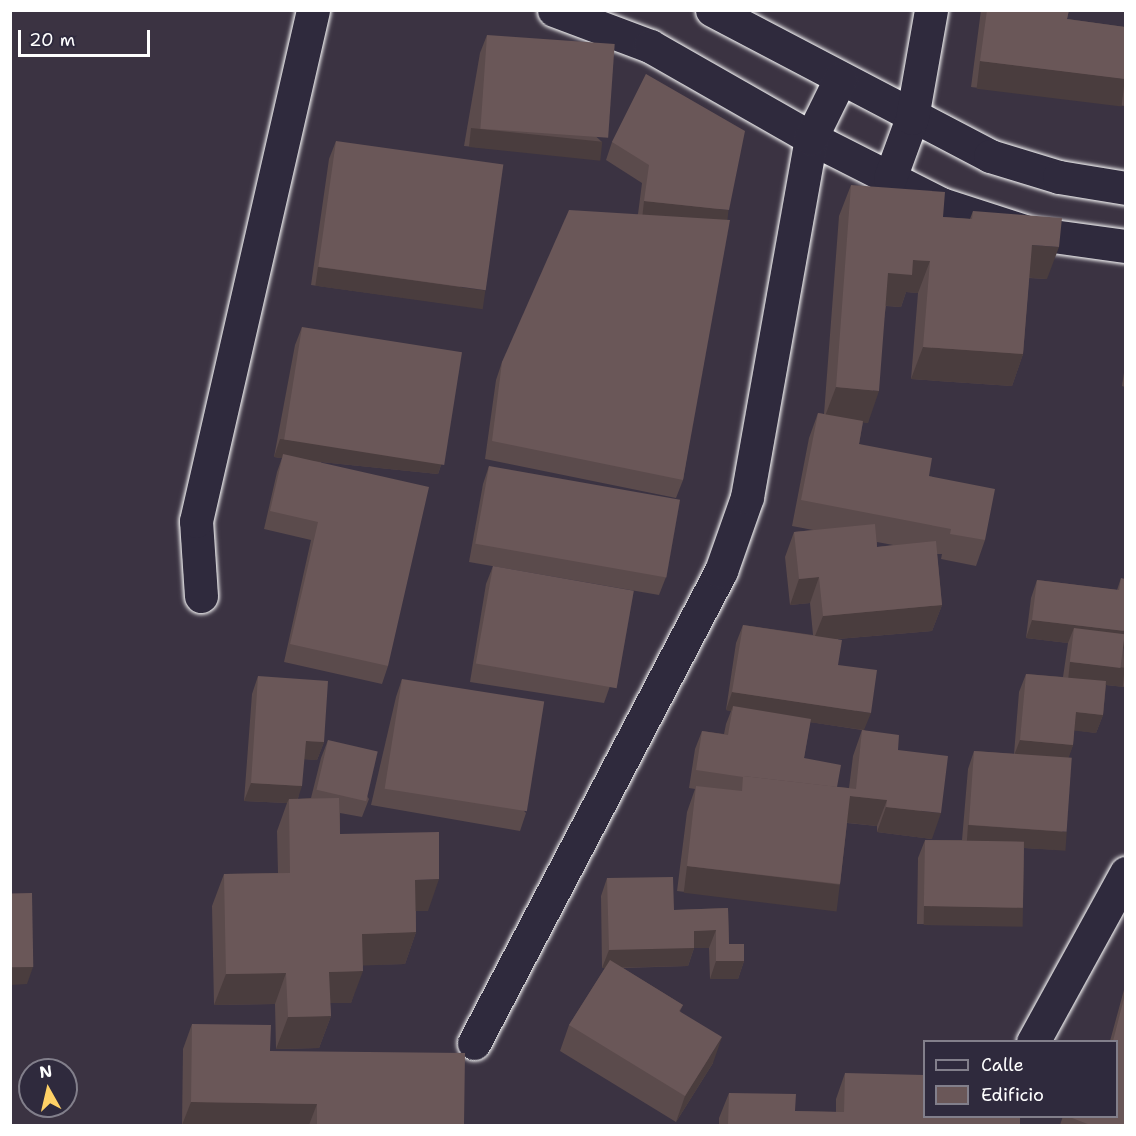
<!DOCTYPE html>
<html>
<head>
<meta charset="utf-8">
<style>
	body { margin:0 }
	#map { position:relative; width:1136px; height:1136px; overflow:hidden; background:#3b3342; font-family:"Shantell Sans",sans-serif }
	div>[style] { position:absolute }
	.roads { filter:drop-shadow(0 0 2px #fff) drop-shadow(0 0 2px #fff) }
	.minor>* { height:33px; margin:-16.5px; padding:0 16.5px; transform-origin:16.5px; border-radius:16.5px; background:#2f2a3d }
	.wall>* { inset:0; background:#5b4b4c }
	.shaded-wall>* { inset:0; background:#4a3d3e; transform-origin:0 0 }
	.building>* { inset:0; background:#6a5758; transform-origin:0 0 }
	span { translate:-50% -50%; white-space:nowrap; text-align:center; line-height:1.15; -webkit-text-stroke:4.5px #2f2a3d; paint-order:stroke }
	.frame { position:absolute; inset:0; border:12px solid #fff; pointer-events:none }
	.legend { position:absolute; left:923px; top:1040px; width:195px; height:78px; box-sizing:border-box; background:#2f2a3d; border:2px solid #827f8b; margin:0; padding:8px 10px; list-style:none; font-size:18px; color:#fff }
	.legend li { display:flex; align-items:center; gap:12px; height:30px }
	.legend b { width:30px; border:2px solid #827f8b }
	.north { position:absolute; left:18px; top:1058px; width:60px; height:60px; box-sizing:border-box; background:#2f2a3d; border:2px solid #827f8b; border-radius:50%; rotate:352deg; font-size:16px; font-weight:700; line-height:24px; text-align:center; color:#fff }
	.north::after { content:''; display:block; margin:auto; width:21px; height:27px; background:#ffd166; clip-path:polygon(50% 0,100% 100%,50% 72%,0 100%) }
	.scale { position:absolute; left:18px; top:30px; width:132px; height:27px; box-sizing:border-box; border:3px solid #fff; border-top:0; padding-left:8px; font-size:18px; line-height:21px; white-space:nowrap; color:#fff; -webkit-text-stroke:4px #2f2a3d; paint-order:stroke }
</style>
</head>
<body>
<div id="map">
	<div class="roads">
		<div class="minor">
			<div style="left:554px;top:10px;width:103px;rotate:20.6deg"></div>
			<div style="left:650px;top:46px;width:185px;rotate:29.7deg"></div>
			<div style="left:811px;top:138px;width:146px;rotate:26.9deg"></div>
			<div style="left:941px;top:204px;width:95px;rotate:17.9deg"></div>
			<div style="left:1031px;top:233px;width:96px;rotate:7.8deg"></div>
			<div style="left:712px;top:10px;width:314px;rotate:27.7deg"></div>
			<div style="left:990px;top:156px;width:72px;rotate:16.9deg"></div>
			<div style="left:1059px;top:177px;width:68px;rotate:9.3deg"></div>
			<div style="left:890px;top:178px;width:64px;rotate:-69.9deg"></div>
			<div style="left:912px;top:118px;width:110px;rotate:-80deg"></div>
			<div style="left:201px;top:596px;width:75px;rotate:-93.8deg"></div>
			<div style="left:196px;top:521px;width:524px;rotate:-77.1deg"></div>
			<div style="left:1033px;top:1042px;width:193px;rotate:-61.2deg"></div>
			<div style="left:474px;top:1043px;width:533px;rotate:-62.38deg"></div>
			<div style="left:721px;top:571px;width:78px;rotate:-70.6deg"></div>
			<div style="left:747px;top:497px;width:365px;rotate:-79.9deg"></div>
			<div style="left:811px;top:138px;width:66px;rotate:-63.8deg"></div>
		</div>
	</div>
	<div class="wall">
		<div style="clip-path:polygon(981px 10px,1069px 10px,1067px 19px,1125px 27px,1125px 106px,971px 87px)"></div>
		<div style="clip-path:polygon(487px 35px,602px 142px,596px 159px,464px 146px,480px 53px)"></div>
		<div style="clip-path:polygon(646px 74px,725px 220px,683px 480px,676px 498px,485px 459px,496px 380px,502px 362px,638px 214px,642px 183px,606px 160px,612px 142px)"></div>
		<div style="clip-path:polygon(336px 141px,479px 308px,311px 285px,329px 159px)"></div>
		<div style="clip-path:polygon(evenodd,851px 185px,943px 217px,970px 219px,973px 211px,1047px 279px,1029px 278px,1023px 354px,1012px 386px,911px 379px,918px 293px,906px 292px,901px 307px,886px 306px,868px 423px,863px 422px,859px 444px,929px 476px,985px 540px,976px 566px,941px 559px,942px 554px,937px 554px,942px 605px,932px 631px,838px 639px,838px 665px,864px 730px,898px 750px,932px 839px,877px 832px,877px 826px,847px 823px,840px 884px,830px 909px,677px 891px,687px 812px,695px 789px,689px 788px,695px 749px,702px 731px,724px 734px,726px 724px,731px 711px,726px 710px,736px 643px,743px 625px,813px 635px,810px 603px,790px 605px,785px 557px,794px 532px,813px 530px,792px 526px,809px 438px,818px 413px,824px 414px,839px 216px,851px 185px,877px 542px,893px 545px,877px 547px,877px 542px,851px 185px,810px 722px,862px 730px,853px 756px,849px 788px,837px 787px,804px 758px,810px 722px)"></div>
		<div style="clip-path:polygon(302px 327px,444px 456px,438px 474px,321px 462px,388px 666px,382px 684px,284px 662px,311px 540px,264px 529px,277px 472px,282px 458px,274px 457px,295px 345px)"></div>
		<div style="clip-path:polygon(1125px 366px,1125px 387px,1122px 386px)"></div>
		<div style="clip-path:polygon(489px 466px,666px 577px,659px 595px,469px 562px,483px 484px)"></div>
		<div style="clip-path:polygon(493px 566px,610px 686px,604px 703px,470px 682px,486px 584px)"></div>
		<div style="clip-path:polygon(1121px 578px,1125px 687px,1106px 685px,1103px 715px,1096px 733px,1074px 730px,1073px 745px,1068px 758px,1061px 850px,1024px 848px,1023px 907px,1016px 925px,917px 924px,918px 858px,925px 840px,962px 840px,968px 769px,974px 751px,1014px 754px,1019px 692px,1026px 674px,1063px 677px,1068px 643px,1026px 638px,1031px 598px,1037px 580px,1117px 590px)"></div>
		<div style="clip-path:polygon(258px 676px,324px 742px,317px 760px,304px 759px,298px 799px,311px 798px,321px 758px,328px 740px,369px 799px,362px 817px,340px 813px,340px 834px,428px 911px,416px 911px,416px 932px,405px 964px,363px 965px,351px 1003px,330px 1003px,331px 1016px,319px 1048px,276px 1049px,275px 1004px,214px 1005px,212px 906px,224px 874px,278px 873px,277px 831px,287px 803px,244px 801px,252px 694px)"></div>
		<div style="clip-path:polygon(402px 679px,526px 813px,520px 831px,371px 805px,396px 697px)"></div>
		<div style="clip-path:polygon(607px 878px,674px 910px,728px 908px,729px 944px,744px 961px,738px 979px,710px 979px,709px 948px,694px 948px,688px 966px,623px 968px,683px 1005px,680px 1011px,713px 1063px,676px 1122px,560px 1051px,569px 1025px,605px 968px,602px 968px,601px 896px)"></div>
		<div style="clip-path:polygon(1125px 986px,1125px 1125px,1060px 1125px,1063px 1116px,1116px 1116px,1116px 1041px,1110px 1041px)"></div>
		<div style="clip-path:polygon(192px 1024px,270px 1051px,464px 1125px,182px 1125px,183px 1049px)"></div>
		<div style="clip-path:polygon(845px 1073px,1020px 1125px,719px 1125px,719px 1118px,729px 1093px,795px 1111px,836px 1112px,836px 1099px)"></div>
	</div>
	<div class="shaded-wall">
		<div style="left:980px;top:61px;width:146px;height:28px;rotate:7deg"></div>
		<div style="left:471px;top:128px;width:132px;height:19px;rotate:6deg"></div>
		<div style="left:644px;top:201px;width:85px;height:19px;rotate:6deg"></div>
		<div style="clip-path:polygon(1032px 245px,1059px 247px,1047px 279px,1020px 277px)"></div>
		<div style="clip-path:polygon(913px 260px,930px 261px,918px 293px,906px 292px,901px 307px,877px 305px,888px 273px)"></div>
		<div style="left:318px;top:267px;width:169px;height:19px;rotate:8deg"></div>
		<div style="clip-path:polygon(923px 347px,1023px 354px,1012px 386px,911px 379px)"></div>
		<div style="clip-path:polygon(836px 387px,879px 391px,868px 423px,824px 419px)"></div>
		<div style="clip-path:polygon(280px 439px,444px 456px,438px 474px,282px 458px,283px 454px,282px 458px,274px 457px)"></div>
		<div style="clip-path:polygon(819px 577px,810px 603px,790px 605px,799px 579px)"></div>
		<div style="clip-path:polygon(942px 605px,932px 631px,813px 641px,823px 616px)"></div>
		<div style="clip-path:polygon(1032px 620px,1125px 631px,1125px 649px,1074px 628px,1068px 643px,1026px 638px)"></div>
		<div style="left:1070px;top:662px;width:55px;height:19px;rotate:6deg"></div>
		<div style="clip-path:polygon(732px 692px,871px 713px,864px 730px,732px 711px,733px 706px,731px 711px,726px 710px)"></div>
		<div style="clip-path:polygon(1076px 712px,1103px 715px,1096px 733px,1069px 730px)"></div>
		<div style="clip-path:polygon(1020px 740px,1073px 745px,1067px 763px,1013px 758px)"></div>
		<div style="clip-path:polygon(306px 741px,324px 742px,317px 760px,299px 759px)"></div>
		<div style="clip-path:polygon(251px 783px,302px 786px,296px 804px,289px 799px,287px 803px,244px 801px)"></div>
		<div style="clip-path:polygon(850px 796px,887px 800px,877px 826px,841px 822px)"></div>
		<div style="clip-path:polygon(886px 807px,941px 813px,932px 839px,877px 832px)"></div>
		<div style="left:968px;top:825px;width:99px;height:19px;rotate:4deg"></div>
		<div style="left:687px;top:866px;width:154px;height:27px;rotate:7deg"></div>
		<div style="clip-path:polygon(439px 879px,428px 911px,404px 911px,415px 880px)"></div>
		<div style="left:924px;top:906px;width:99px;height:19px;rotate:1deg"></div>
		<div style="clip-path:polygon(716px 930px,709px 948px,692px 948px,694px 948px,688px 966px,602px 968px,609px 950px,694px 931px)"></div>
		<div style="clip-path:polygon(416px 932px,405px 964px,351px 966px,362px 934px)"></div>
		<div style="clip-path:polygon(716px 961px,744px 961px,738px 979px,710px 979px)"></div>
		<div style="clip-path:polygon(10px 967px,33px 967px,27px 984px,10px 985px)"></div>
		<div style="clip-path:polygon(363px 971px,351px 1003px,318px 1003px,329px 972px)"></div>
		<div style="clip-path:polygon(286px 973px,275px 1004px,214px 1005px,226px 974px)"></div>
		<div style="clip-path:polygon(331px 1016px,319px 1048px,276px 1049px,288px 1017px)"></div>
		<div style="clip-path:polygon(722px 1037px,713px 1063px,676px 1122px,685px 1096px)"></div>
		<div style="clip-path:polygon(191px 1102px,317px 1104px,309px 1125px,182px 1125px)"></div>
	</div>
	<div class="building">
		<div style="clip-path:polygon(987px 10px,1069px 10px,1067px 19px,1125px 27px,1125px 79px,980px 61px)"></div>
		<div style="left:487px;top:35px;width:128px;height:94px;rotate:4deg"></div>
		<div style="clip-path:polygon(646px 74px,745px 131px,729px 210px,644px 201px,649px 165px,612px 142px)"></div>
		<div style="left:336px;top:141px;width:169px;height:127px;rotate:8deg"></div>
		<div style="clip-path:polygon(851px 185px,945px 192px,943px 217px,972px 219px,973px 211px,1062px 218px,1059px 247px,1032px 245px,1023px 354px,923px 347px,930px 261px,913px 260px,912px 275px,888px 273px,879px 391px,836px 387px)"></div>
		<div style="clip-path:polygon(569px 210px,730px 220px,683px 480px,492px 441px,502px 362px)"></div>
		<div style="left:302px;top:327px;width:162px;height:114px;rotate:9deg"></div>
		<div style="clip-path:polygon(818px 413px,863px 421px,859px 444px,932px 458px,929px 476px,995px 489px,985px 540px,950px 534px,951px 529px,801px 500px)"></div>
		<div style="clip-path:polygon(283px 454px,429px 487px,388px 666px,290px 644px,318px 522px,270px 511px)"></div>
		<div style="left:489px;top:466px;width:194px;height:79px;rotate:10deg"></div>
		<div style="clip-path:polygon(875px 524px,877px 547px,936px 541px,942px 605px,823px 616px,819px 577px,799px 579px,794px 532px)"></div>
		<div style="left:493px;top:566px;width:143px;height:99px;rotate:10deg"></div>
		<div style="clip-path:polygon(1121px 578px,1125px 579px,1125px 631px,1032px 620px,1037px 580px,1119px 590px)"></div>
		<div style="clip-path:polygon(743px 625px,842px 640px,838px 665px,877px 670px,871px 713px,732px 692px)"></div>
		<div style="left:1074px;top:628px;width:51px;height:34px;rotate:7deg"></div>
		<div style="clip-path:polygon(1026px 674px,1106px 681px,1103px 715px,1076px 712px,1073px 745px,1020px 740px)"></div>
		<div style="clip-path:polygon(258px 676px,328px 681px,324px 742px,306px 741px,302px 786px,251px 783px)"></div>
		<div style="left:402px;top:679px;width:144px;height:111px;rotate:9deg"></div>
		<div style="clip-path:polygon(733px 706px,811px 719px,804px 758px,841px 765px,837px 787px,743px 776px,743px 777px,696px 770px,702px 731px,728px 735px)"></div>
		<div style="clip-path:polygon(862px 730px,899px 735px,898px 750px,948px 756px,941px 813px,886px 807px,887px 800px,850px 796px,840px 884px,687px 866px,696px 786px,742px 791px,743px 776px,856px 789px)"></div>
		<div style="left:328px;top:740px;width:51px;height:51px;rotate:13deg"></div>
		<div style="left:974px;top:751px;width:98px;height:74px;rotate:4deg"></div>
		<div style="clip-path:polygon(339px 798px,340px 834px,439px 832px,439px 879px,415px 880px,416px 932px,362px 934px,363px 971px,329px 972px,331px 1016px,288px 1017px,286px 973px,226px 974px,224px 874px,290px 873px,289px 799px)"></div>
		<div style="left:925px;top:840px;width:99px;height:66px;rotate:1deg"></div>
		<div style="clip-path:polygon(673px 877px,674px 910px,728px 908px,729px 944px,744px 944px,744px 961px,716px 961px,716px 930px,694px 931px,694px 948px,609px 950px,607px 878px)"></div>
		<div style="left:32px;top:893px;width:74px;height:22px;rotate:89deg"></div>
		<div style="clip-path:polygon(610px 960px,683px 1005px,679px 1011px,722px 1037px,685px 1096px,569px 1025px)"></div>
		<div style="clip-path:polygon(1125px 994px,1125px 1125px,1090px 1125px,1067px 1116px,1116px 1116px,1116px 1041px,1113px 1041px)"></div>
		<div style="clip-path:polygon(192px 1024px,271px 1025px,270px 1051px,465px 1053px,464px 1125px,317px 1125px,317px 1104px,191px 1102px)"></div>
		<div style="clip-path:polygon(845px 1073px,924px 1075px,924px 1116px,1020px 1116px,1020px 1125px,728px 1125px,729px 1093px,796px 1094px,795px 1111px,844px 1112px)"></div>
	</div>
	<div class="frame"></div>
	<ul class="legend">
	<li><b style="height:8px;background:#2f2a3d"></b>Calle</li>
	<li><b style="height:16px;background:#6a5758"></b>Edificio</li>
	</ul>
	<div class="north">N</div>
	<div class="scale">20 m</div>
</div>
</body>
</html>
